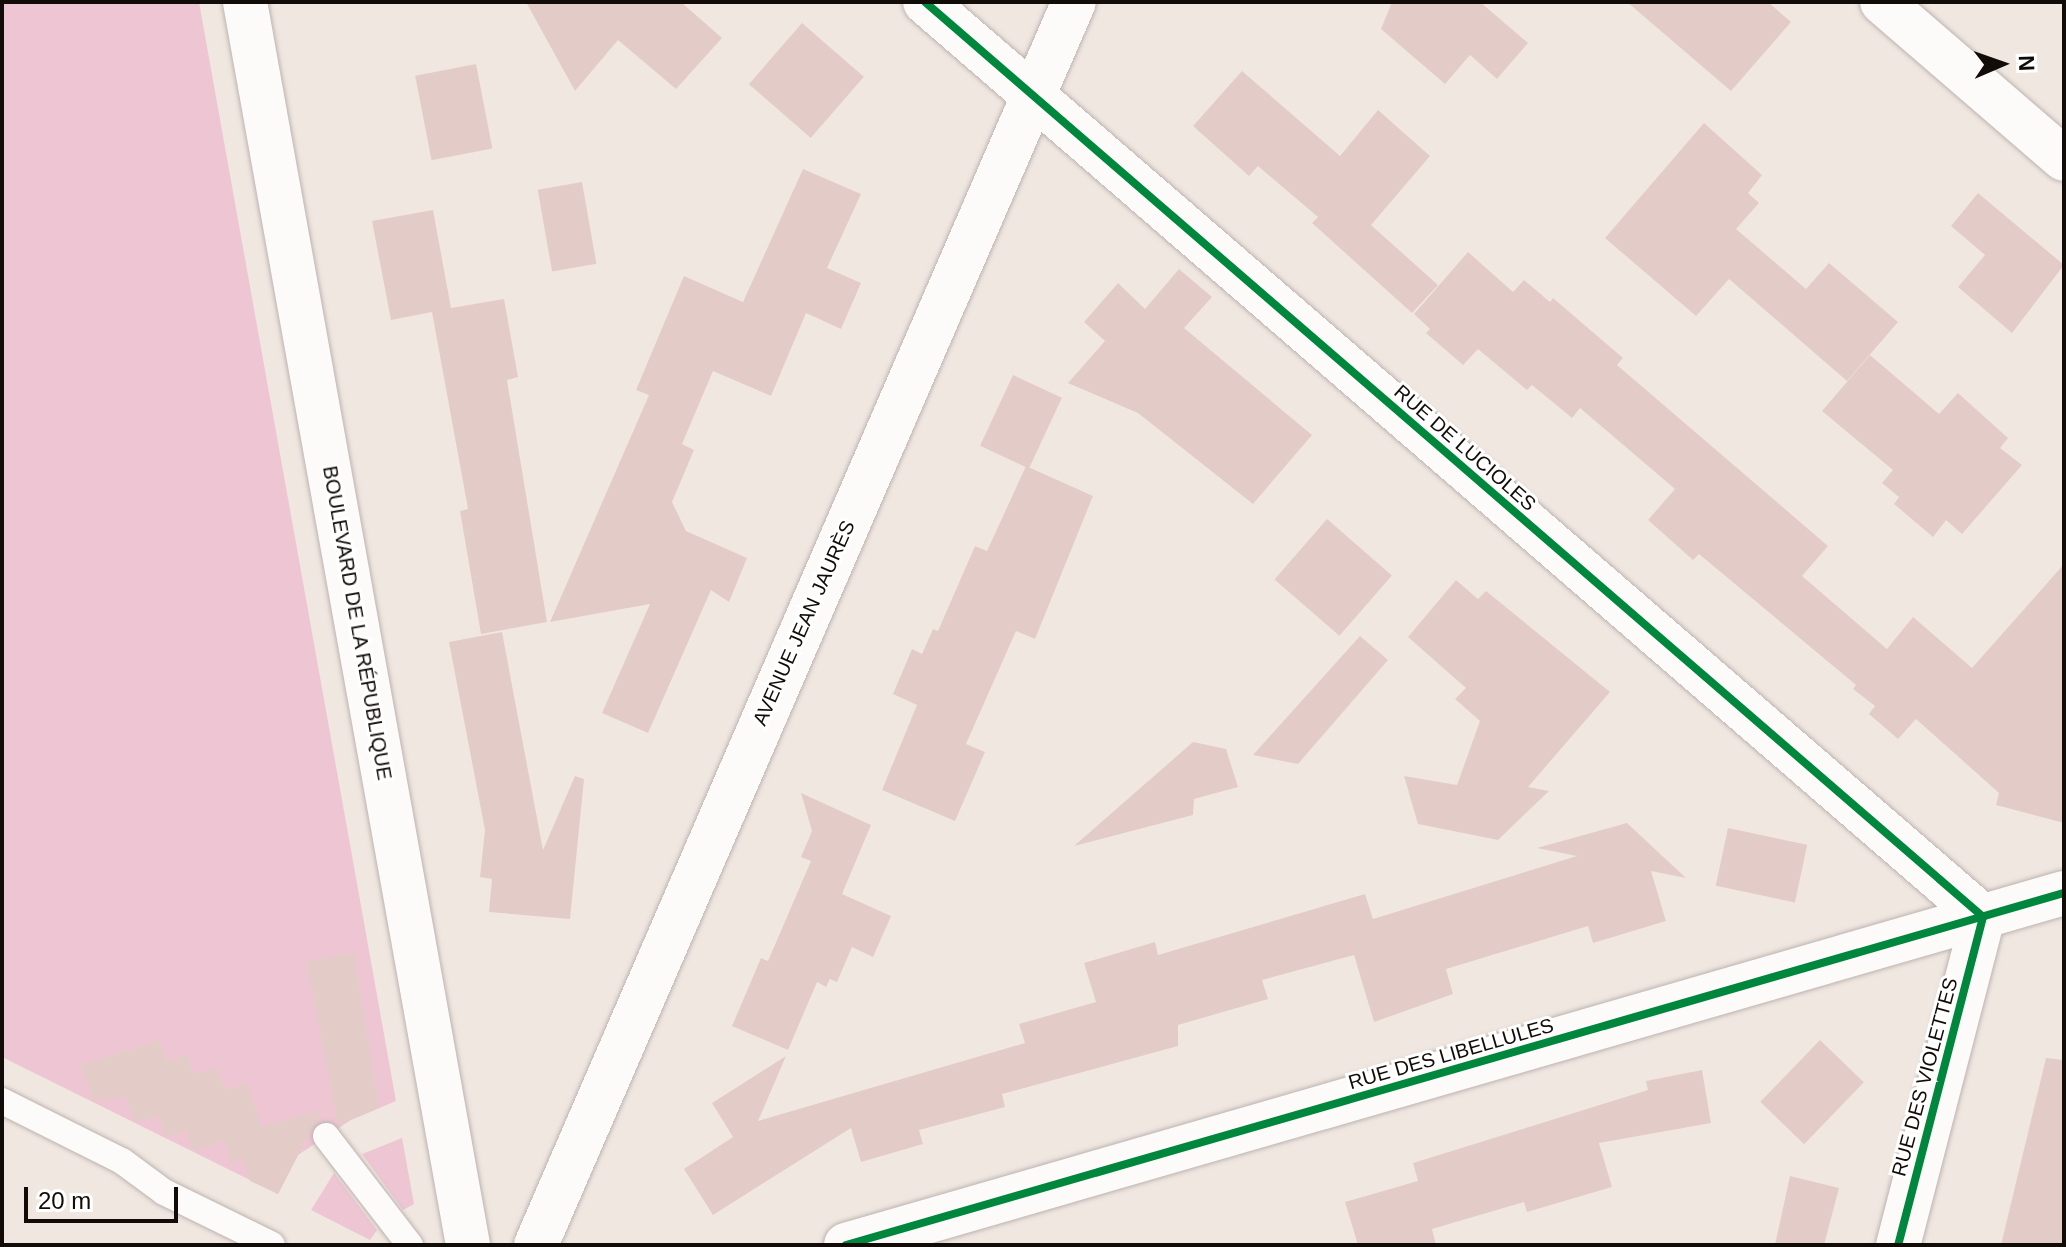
<!DOCTYPE html>
<html>
<head>
<meta charset="utf-8">
<style>
	body { margin:0 }
	#map { position:relative; width:2066px; height:1247px; overflow:hidden; background:#f1e7e1; font-family:Helvetica,sans-serif }
	div>[style] { position:absolute }
	.green>* { inset:0; background:#eec6d3 }
	.building>* { inset:0; background:#e3ccc8; transform-origin:0 0 }
	.roads { filter:drop-shadow(0 0 2px #bcb4b0) drop-shadow(0 0 2px #bcb4b0) }
	.lane>* { height:26px; margin:-13px; padding:0 13px; transform-origin:13px; border-radius:13px; background:#fdfbfa }
	.street>* { height:44px; margin:-22px; padding:0 22px; transform-origin:22px; border-radius:22px; background:#fdfbfa }
	.secondary>* { height:44px; margin:-22px; padding:0 22px; transform-origin:22px; border-radius:22px; background:#fdfbfa }
	.cycleway>* { height:8px; margin:-4px; padding:0 4px; transform-origin:4px; border-radius:4px; background:#00873e }
	span { translate:-50% -50%; white-space:nowrap; text-align:center; line-height:1.15; -webkit-text-stroke:6px #fff; paint-order:stroke }
	.street-label { font-size:20px; color:#120c08 }
	.frame { position:absolute; inset:0; border:4px solid #120c08; pointer-events:none }
	.north { position:absolute; left:1962px; top:24px; width:80px; height:80px; -webkit-text-stroke:6px #fff; paint-order:stroke; rotate:88deg; font-size:22px; font-weight:700; line-height:32px; text-align:center; color:#120c08 }
	.north::after { content:''; display:block; margin:auto; width:28px; height:36px; background:#120c08; clip-path:polygon(50% 0,100% 100%,50% 72%,0 100%) }
	.scale { position:absolute; left:24px; top:1187px; width:154px; height:36px; box-sizing:border-box; border:4px solid #120c08; border-top:0; padding-left:10px; font-size:24px; line-height:28px; white-space:nowrap; color:#120c08; -webkit-text-stroke:6px #fff; paint-order:stroke }
</style>
</head>
<body>
<div id="map">
	<div class="green">
		<div style="clip-path:polygon(2px 2px,199px 2px,396px 1101px,351px 1120px,298px 1155px,278px 1194px,2px 1057px)"></div>
		<div style="clip-path:polygon(402px 1138px,414px 1204px,403px 1210px,362px 1154px)"></div>
		<div style="clip-path:polygon(334px 1173px,377px 1230px,370px 1240px,311px 1210px)"></div>
	</div>
	<div class="building">
		<div style="clip-path:polygon(526px 2px,681px 2px,722px 38px,676px 89px,618px 40px,575px 91px)"></div>
		<div style="clip-path:polygon(1392px 2px,1480px 2px,1528px 43px,1497px 79px,1470px 55px,1445px 84px,1381px 29px)"></div>
		<div style="clip-path:polygon(1627px 2px,1768px 2px,1791px 22px,1731px 91px)"></div>
		<div style="left:802px;top:23px;width:82px;height:81px;rotate:41deg"></div>
		<div style="left:476px;top:64px;width:86px;height:62px;rotate:79deg"></div>
		<div style="clip-path:polygon(1242px 71px,1340px 156px,1378px 110px,1430px 156px,1371px 225px,1438px 285px,1412px 313px,1312px 223px,1318px 217px,1258px 166px,1249px 176px,1193px 126px)"></div>
		<div style="clip-path:polygon(1704px 123px,1762px 175px,1748px 193px,1759px 203px,1736px 229px,1806px 289px,1829px 263px,1898px 322px,1847px 381px,1729px 279px,1696px 316px,1605px 238px)"></div>
		<div style="clip-path:polygon(803px 169px,861px 194px,827px 268px,861px 283px,841px 329px,806px 313px,771px 396px,713px 371px,682px 444px,694px 450px,672px 502px,686px 531px,747px 558px,729px 602px,711px 590px,648px 733px,602px 713px,650px 604px,550px 622px,649px 395px,636px 390px,684px 276px,743px 302px)"></div>
		<div style="left:582px;top:182px;width:83px;height:45px;rotate:80deg"></div>
		<div style="clip-path:polygon(1978px 193px,2064px 265px,2012px 333px,1958px 287px,1985px 255px,1951px 226px)"></div>
		<div style="clip-path:polygon(433px 210px,451px 308px,504px 299px,518px 377px,507px 380px,547px 622px,481px 634px,460px 511px,468px 509px,432px 312px,391px 320px,372px 221px)"></div>
		<div style="clip-path:polygon(1468px 252px,1513px 292px,1524px 280px,1550px 302px,1553px 298px,1623px 358px,1617px 365px,1828px 546px,1802px 576px,1887px 649px,1913px 617px,1972px 668px,2064px 564px,2064px 823px,1996px 805px,1999px 793px,1916px 719px,1898px 739px,1869px 714px,1875px 706px,1853px 689px,1856px 685px,1699px 554px,1693px 560px,1648px 520px,1675px 489px,1580px 408px,1572px 418px,1532px 385px,1527px 390px,1478px 349px,1463px 365px,1426px 333px,1430px 329px,1414px 314px)"></div>
		<div style="clip-path:polygon(1179px 269px,1212px 297px,1184px 328px,1312px 435px,1253px 504px,1138px 413px,1068px 383px,1105px 341px,1084px 322px,1118px 283px,1145px 309px)"></div>
		<div style="clip-path:polygon(1870px 355px,1939px 414px,1958px 393px,2008px 438px,2000px 448px,2022px 465px,1962px 534px,1946px 520px,1933px 537px,1894px 504px,1899px 497px,1882px 483px,1893px 470px,1822px 411px)"></div>
		<div style="left:1013px;top:375px;width:54px;height:78px;rotate:25deg"></div>
		<div style="clip-path:polygon(1026px 466px,1093px 496px,1035px 639px,1016px 631px,966px 744px,985px 752px,955px 821px,882px 790px,917px 705px,893px 694px,912px 649px,922px 654px,933px 629px,938px 631px,975px 546px,987px 551px)"></div>
		<div style="left:1327px;top:519px;width:86px;height:80px;rotate:41deg"></div>
		<div style="clip-path:polygon(1456px 580px,1478px 599px,1486px 591px,1610px 692px,1528px 787px,1549px 791px,1498px 840px,1418px 824px,1404px 776px,1457px 785px,1480px 721px,1455px 699px,1466px 688px,1408px 637px)"></div>
		<div style="clip-path:polygon(502px 632px,543px 850px,575px 776px,584px 779px,570px 919px,489px 912px,492px 879px,480px 877px,485px 830px,449px 642px)"></div>
		<div style="clip-path:polygon(1360px 636px,1388px 660px,1298px 764px,1253px 755px)"></div>
		<div style="clip-path:polygon(1193px 742px,1226px 749px,1238px 787px,1194px 799px,1193px 815px,1074px 846px)"></div>
		<div style="clip-path:polygon(801px 793px,871px 825px,842px 894px,891px 916px,873px 957px,852px 947px,837px 982px,830px 979px,826px 987px,817px 982px,788px 1050px,732px 1026px,761px 958px,768px 961px,811px 861px,801px 857px,812px 831px)"></div>
		<div style="clip-path:polygon(1627px 823px,1686px 878px,1651px 871px,1666px 921px,1593px 943px,1588px 926px,1446px 969px,1453px 994px,1374px 1022px,1354px 955px,1262px 980px,1268px 999px,1178px 1025px,1178px 1046px,1002px 1094px,1005px 1107px,919px 1130px,923px 1144px,861px 1162px,851px 1128px,713px 1215px,684px 1169px,733px 1137px,712px 1103px,786px 1056px,758px 1121px,1025px 1043px,1019px 1024px,1096px 1002px,1084px 963px,1155px 942px,1158px 955px,1365px 894px,1373px 919px,1577px 856px,1537px 848px)"></div>
		<div style="left:1728px;top:828px;width:81px;height:59px;rotate:12deg"></div>
		<div style="clip-path:polygon(354px 953px,379px 1108px,338px 1125px,306px 961px)"></div>
		<div style="clip-path:polygon(159px 1040px,166px 1061px,188px 1054px,194px 1074px,217px 1068px,225px 1090px,247px 1083px,261px 1126px,321px 1111px,278px 1194px,250px 1181px,243px 1159px,231px 1163px,224px 1141px,192px 1151px,186px 1131px,165px 1137px,159px 1116px,134px 1122px,126px 1097px,93px 1101px,81px 1065px)"></div>
		<div style="left:1820px;top:1040px;width:61px;height:86px;rotate:44deg"></div>
		<div style="clip-path:polygon(2046px 1058px,2064px 1060px,2064px 1245px,2001px 1245px)"></div>
		<div style="clip-path:polygon(1702px 1070px,1711px 1123px,1599px 1143px,1612px 1187px,1527px 1212px,1524px 1202px,1432px 1229px,1436px 1245px,1358px 1245px,1345px 1202px,1418px 1181px,1413px 1163px,1648px 1090px,1646px 1081px)"></div>
		<div style="clip-path:polygon(1790px 1176px,1839px 1188px,1824px 1245px,1775px 1245px)"></div>
	</div>
	<div class="roads">
		<div class="lane">
			<div style="left:2px;top:1101px;width:134px;rotate:26.6deg"></div>
			<div style="left:122px;top:1161px;width:52px;rotate:36.4deg"></div>
			<div style="left:164px;top:1192px;width:120px;rotate:26.1deg"></div>
			<div style="left:326px;top:1136px;width:138px;rotate:52.4deg"></div>
		</div>
		<div class="street">
			<div style="left:245px;top:2px;width:1263px;rotate:79.83deg"></div>
			<div style="left:925px;top:2px;width:1399px;rotate:40.85deg"></div>
			<div style="left:1983px;top:917px;width:339px;rotate:104.5deg"></div>
			<div style="left:1882px;top:2px;width:240px;rotate:40.8deg"></div>
			<div style="left:846px;top:1245px;width:1268px;rotate:-16.12deg"></div>
		</div>
		<div class="secondary">
			<div style="left:536px;top:1245px;width:1354px;rotate:-66.6deg"></div>
		</div>
	</div>
	<div class="cycleway">
		<div style="left:925px;top:2px;width:1399px;rotate:40.85deg"></div>
		<div style="left:1983px;top:917px;width:339px;rotate:104.5deg"></div>
		<div style="left:846px;top:1245px;width:1268px;rotate:-16.12deg"></div>
	</div>
	<div class="street-label">
		<span style="left:1465px;top:448px;rotate:41deg">RUE DE LUCIOLES</span>
		<span style="left:357px;top:623px;rotate:80deg">BOULEVARD DE LA RÉPUBLIQUE</span>
		<span style="left:804px;top:623px;rotate:-66deg">AVENUE JEAN JAURÈS</span>
		<span style="left:1451px;top:1054px;rotate:-16deg">RUE DES LIBELLULES</span>
		<span style="left:1925px;top:1077px;rotate:-75deg">RUE DES VIOLETTES</span>
	</div>
	<div class="frame"></div>
	<div class="north">N</div>
	<div class="scale">20 m</div>
</div>
</body>
</html>
